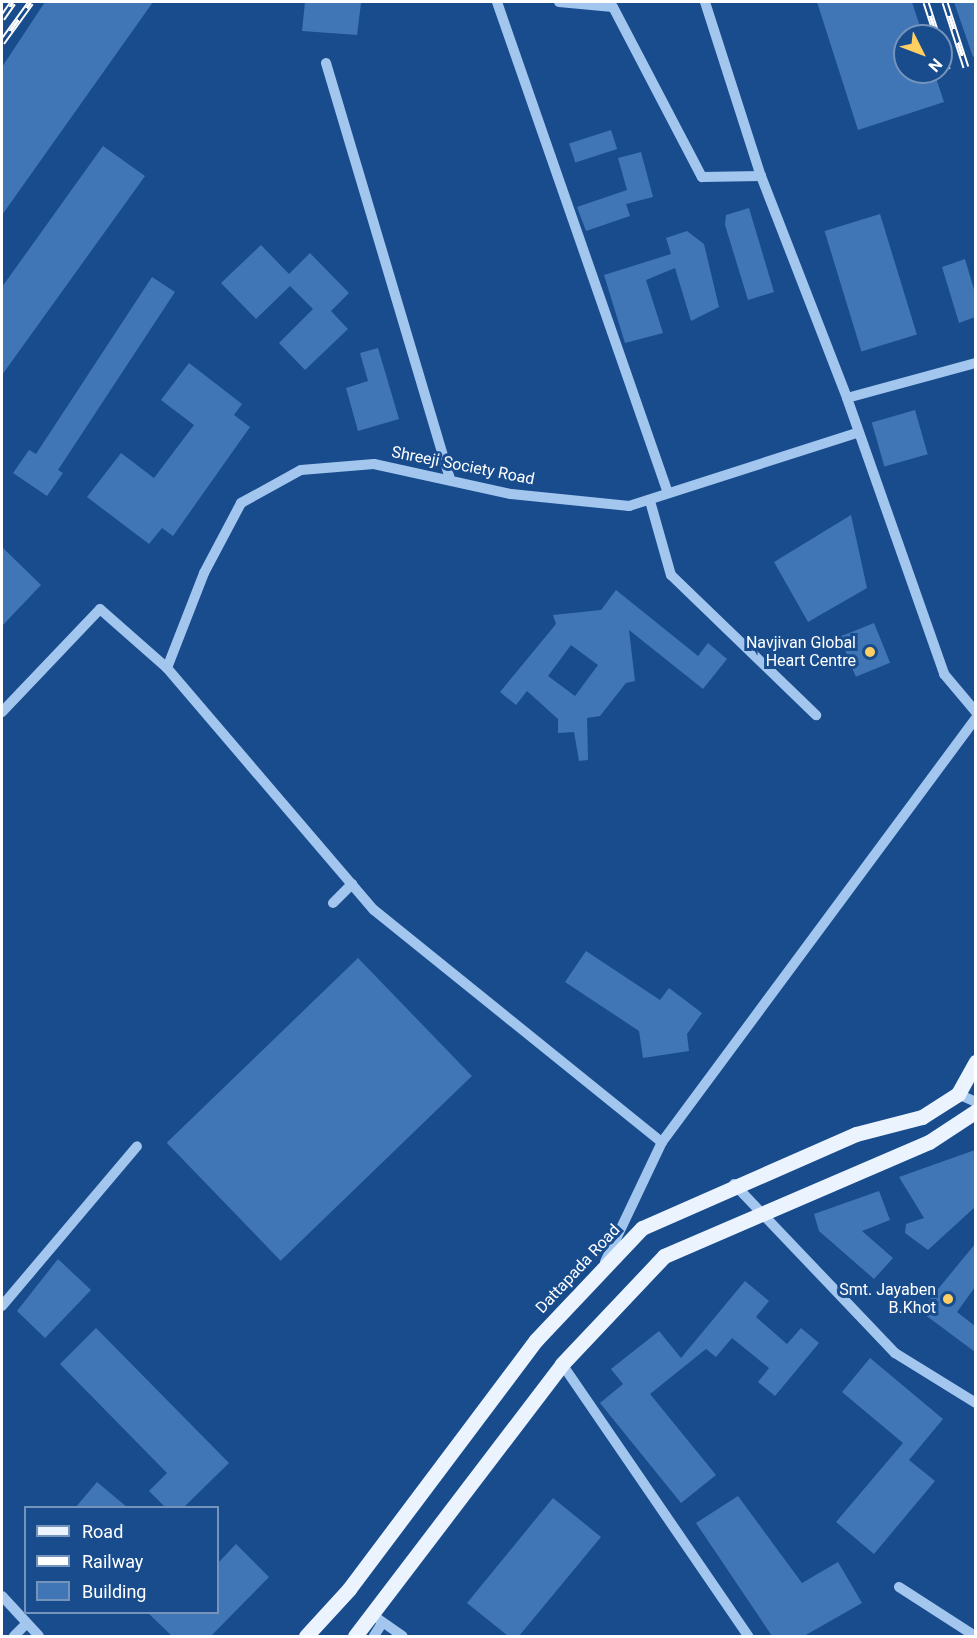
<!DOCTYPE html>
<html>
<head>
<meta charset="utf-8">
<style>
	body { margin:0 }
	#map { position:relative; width:977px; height:1638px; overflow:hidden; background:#184c8d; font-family:Roboto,sans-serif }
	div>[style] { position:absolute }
	.building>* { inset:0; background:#4076b5; transform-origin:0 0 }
	.minor>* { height:10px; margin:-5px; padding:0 5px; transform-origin:5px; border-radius:5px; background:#a3c6ef }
	.major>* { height:15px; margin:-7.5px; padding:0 7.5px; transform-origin:7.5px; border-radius:7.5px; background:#ebf3ff }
	.rail>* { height:7px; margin-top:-3.5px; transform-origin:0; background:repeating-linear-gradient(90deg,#184c8d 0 14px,#fff 0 28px); box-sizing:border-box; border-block:2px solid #fff }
	.dots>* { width:16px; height:16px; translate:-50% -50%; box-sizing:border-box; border:3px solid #184c8d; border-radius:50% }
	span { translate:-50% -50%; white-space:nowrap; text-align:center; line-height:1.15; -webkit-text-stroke:6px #184c8d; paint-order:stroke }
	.street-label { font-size:16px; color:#fff }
	.poi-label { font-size:16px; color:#fff }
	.right { translate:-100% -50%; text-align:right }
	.frame { position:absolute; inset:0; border:3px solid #fff; pointer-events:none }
	.legend { position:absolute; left:24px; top:1506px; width:195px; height:108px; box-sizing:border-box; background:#184c8d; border:2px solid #7494bb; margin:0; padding:8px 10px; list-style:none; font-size:18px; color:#fff }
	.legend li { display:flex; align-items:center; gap:12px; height:30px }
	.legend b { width:30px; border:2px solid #7494bb }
	.north { position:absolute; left:893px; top:24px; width:60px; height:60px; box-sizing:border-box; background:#184c8d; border:2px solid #7494bb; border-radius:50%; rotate:132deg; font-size:16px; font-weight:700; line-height:24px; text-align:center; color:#fff }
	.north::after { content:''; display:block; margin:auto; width:21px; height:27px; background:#ffd061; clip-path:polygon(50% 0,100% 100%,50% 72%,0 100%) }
</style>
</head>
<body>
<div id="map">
	<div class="building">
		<div style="clip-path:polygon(45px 2px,153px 2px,2px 215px,2px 67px)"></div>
		<div style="clip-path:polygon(305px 2px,361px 3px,357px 35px,302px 31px)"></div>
		<div style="clip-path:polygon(817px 2px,912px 2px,923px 36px,905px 36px,905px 72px,934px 72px,944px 102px,858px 130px)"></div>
		<div style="clip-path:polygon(954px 2px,975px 2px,975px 56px,973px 57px)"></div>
		<div style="left:611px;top:130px;width:20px;height:44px;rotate:72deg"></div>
		<div style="clip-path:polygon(103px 146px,145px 176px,2px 375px,2px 287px)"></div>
		<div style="clip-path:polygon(641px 152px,653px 197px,626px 204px,630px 216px,586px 231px,577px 207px,627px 190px,618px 158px)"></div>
		<div style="clip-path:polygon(749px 208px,774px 292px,748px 300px,725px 225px,726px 215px)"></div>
		<div style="left:880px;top:214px;width:126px;height:58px;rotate:73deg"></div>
		<div style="clip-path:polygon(687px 231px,704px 244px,719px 307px,691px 321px,675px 268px,646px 280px,663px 333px,625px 343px,604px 275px,671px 254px,666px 238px)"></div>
		<div style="clip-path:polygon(261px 245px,289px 274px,310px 253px,349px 293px,331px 311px,348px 329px,305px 370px,279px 343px,313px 309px,290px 286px,256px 319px,221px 283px)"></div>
		<div style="clip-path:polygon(965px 259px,975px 293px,975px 317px,959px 323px,942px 267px)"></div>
		<div style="clip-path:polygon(152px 277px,175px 292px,58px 470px,63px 473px,47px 496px,13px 473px,29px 450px,36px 454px)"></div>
		<div style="clip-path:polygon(378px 348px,399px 419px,358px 431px,346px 388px,368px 381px,360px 353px)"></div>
		<div style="clip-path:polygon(189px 363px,242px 404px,234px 415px,250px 427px,173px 536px,162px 528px,149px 544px,87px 497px,121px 453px,154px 478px,194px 425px,161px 400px)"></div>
		<div style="left:915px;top:410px;width:46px;height:45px;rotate:74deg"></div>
		<div style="clip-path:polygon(851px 515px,867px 588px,808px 622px,774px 562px)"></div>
		<div style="clip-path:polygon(2px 547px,41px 585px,2px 626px)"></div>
		<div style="clip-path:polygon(evenodd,616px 590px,698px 656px,708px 643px,727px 659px,703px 689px,629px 630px,635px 681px,626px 683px,600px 716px,587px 718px,588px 760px,579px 761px,574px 732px,558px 733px,558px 719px,527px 691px,516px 705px,500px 692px,556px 624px,553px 615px,601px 610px,616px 590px,571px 645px,598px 665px,575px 696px,548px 676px,571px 645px)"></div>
		<div style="left:874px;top:623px;width:43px;height:37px;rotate:68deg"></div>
		<div style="clip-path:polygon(586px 951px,660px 1000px,669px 988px,702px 1013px,687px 1034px,689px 1051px,643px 1058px,639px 1031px,565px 982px)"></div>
		<div style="left:358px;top:958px;width:164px;height:266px;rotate:46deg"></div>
		<div style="clip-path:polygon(975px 1150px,975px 1207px,928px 1250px,905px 1233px,906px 1224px,924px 1218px,899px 1177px)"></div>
		<div style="clip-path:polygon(879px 1191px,890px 1220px,862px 1231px,893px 1258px,874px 1279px,819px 1231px,814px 1214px)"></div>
		<div style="clip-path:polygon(975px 1244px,975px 1287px,957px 1312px,975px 1326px,975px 1352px,920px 1311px)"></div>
		<div style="clip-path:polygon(58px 1259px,91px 1290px,45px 1338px,17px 1311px)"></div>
		<div style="clip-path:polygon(745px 1281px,769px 1301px,756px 1317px,787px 1344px,801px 1328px,819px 1343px,775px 1396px,758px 1382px,769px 1368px,732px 1338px,716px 1357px,706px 1349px,650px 1394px,716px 1475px,681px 1503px,600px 1403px,623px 1384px,611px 1369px,659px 1331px,681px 1358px)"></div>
		<div style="clip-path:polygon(96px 1328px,229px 1463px,183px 1508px,166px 1508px,149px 1491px,167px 1473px,60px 1364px)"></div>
		<div style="clip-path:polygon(870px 1358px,943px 1419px,909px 1460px,935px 1481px,874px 1554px,836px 1522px,903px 1443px,842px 1392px)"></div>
		<div style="clip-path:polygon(97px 1482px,128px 1508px,75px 1508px)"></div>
		<div style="clip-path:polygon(738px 1496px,802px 1583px,838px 1562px,862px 1603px,804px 1636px,772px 1636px,696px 1523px)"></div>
		<div style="clip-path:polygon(553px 1498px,601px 1537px,519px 1636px,508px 1636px,467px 1603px)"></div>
		<div style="clip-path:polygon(236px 1544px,269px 1577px,211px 1636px,172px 1636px,147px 1612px,218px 1612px,218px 1563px)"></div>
	</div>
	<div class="minor">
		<div style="left:497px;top:2px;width:520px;rotate:70.8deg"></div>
		<div style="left:559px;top:2px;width:54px;rotate:5.3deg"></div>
		<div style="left:613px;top:7px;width:192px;rotate:62.4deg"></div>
		<div style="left:702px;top:177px;width:59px;rotate:-1deg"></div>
		<div style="left:705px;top:2px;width:183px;rotate:72.2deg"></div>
		<div style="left:761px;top:176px;width:238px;rotate:68.8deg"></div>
		<div style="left:847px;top:398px;width:293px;rotate:70.6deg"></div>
		<div style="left:944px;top:674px;width:50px;rotate:49.9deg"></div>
		<div style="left:326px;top:63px;width:435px;rotate:73.4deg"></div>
		<div style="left:847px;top:398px;width:134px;rotate:-15.2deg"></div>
		<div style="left:650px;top:501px;width:77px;rotate:74.2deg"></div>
		<div style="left:671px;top:575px;width:202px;rotate:44deg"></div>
		<div style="left:167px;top:668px;width:102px;rotate:-68.7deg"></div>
		<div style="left:204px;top:573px;width:79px;rotate:-62.1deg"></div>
		<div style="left:241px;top:503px;width:68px;rotate:-28.8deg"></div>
		<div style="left:301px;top:470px;width:73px;rotate:-4.7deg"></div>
		<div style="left:374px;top:464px;width:140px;rotate:12.4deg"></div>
		<div style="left:511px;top:494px;width:119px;rotate:5.8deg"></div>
		<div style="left:629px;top:506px;width:239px;rotate:-17.8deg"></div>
		<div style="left:2px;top:712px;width:142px;rotate:-46.4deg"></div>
		<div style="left:100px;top:609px;width:89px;rotate:41.4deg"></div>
		<div style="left:167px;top:668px;width:318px;rotate:49.5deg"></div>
		<div style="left:374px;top:910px;width:370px;rotate:38.9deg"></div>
		<div style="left:333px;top:903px;width:27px;rotate:-45deg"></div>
		<div style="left:958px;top:1094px;width:20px;rotate:24deg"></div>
		<div style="left:734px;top:1184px;width:233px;rotate:46.4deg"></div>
		<div style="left:895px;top:1353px;width:95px;rotate:31.7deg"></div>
		<div style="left:605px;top:1262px;width:133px;rotate:-64.6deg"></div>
		<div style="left:662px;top:1142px;width:528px;rotate:-53.48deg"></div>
		<div style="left:2px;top:1306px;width:209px;rotate:-49.8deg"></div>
		<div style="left:562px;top:1364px;width:330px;rotate:55.6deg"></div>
		<div style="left:899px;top:1587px;width:90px;rotate:32.8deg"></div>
		<div style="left:2px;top:1596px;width:54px;rotate:47.2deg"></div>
		<div style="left:374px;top:1616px;width:35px;rotate:35deg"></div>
		<div style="left:14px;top:1636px;width:17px;rotate:-45deg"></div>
		<div style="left:374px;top:1636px;width:15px;rotate:-58deg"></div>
	</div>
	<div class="major">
		<div style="left:306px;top:1636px;width:64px;rotate:-47.5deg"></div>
		<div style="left:349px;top:1589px;width:311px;rotate:-53.1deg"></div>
		<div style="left:536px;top:1340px;width:154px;rotate:-46.6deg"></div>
		<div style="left:642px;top:1228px;width:234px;rotate:-23.7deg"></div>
		<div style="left:856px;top:1134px;width:68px;rotate:-14.4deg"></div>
		<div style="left:922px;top:1117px;width:43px;rotate:-32.6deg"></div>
		<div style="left:958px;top:1094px;width:37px;rotate:-61deg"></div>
		<div style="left:355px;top:1636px;width:342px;rotate:-52.7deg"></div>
		<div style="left:562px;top:1364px;width:149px;rotate:-46.6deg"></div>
		<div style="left:664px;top:1256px;width:288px;rotate:-23.3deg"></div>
		<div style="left:929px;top:1142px;width:56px;rotate:-33.4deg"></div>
	</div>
	<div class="rail">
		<div style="left:926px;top:2px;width:36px;rotate:72deg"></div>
		<div style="left:945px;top:2px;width:68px;rotate:72.1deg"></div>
		<div style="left:2px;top:18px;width:19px;rotate:-55deg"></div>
		<div style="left:2px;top:42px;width:49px;rotate:-54.1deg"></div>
		<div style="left:941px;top:50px;width:20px;rotate:72deg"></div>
	</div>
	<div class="dots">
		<div style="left:870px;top:652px;background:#ffd061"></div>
		<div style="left:948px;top:1299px;background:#ffd061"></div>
	</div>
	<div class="street-label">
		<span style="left:463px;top:466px;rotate:11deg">Shreeji Society Road</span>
		<span style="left:578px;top:1269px;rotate:-47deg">Dattapada Road</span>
	</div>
	<div class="poi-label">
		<span class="right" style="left:856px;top:652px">Navjivan Global<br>Heart Centre</span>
		<span class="right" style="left:936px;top:1299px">Smt. Jayaben<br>B.Khot</span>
	</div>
	<div class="frame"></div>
	<ul class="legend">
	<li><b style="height:8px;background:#ebf3ff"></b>Road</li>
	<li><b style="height:8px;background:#fff"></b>Railway</li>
	<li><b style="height:16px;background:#4076b5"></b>Building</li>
	</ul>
	<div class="north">N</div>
</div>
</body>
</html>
